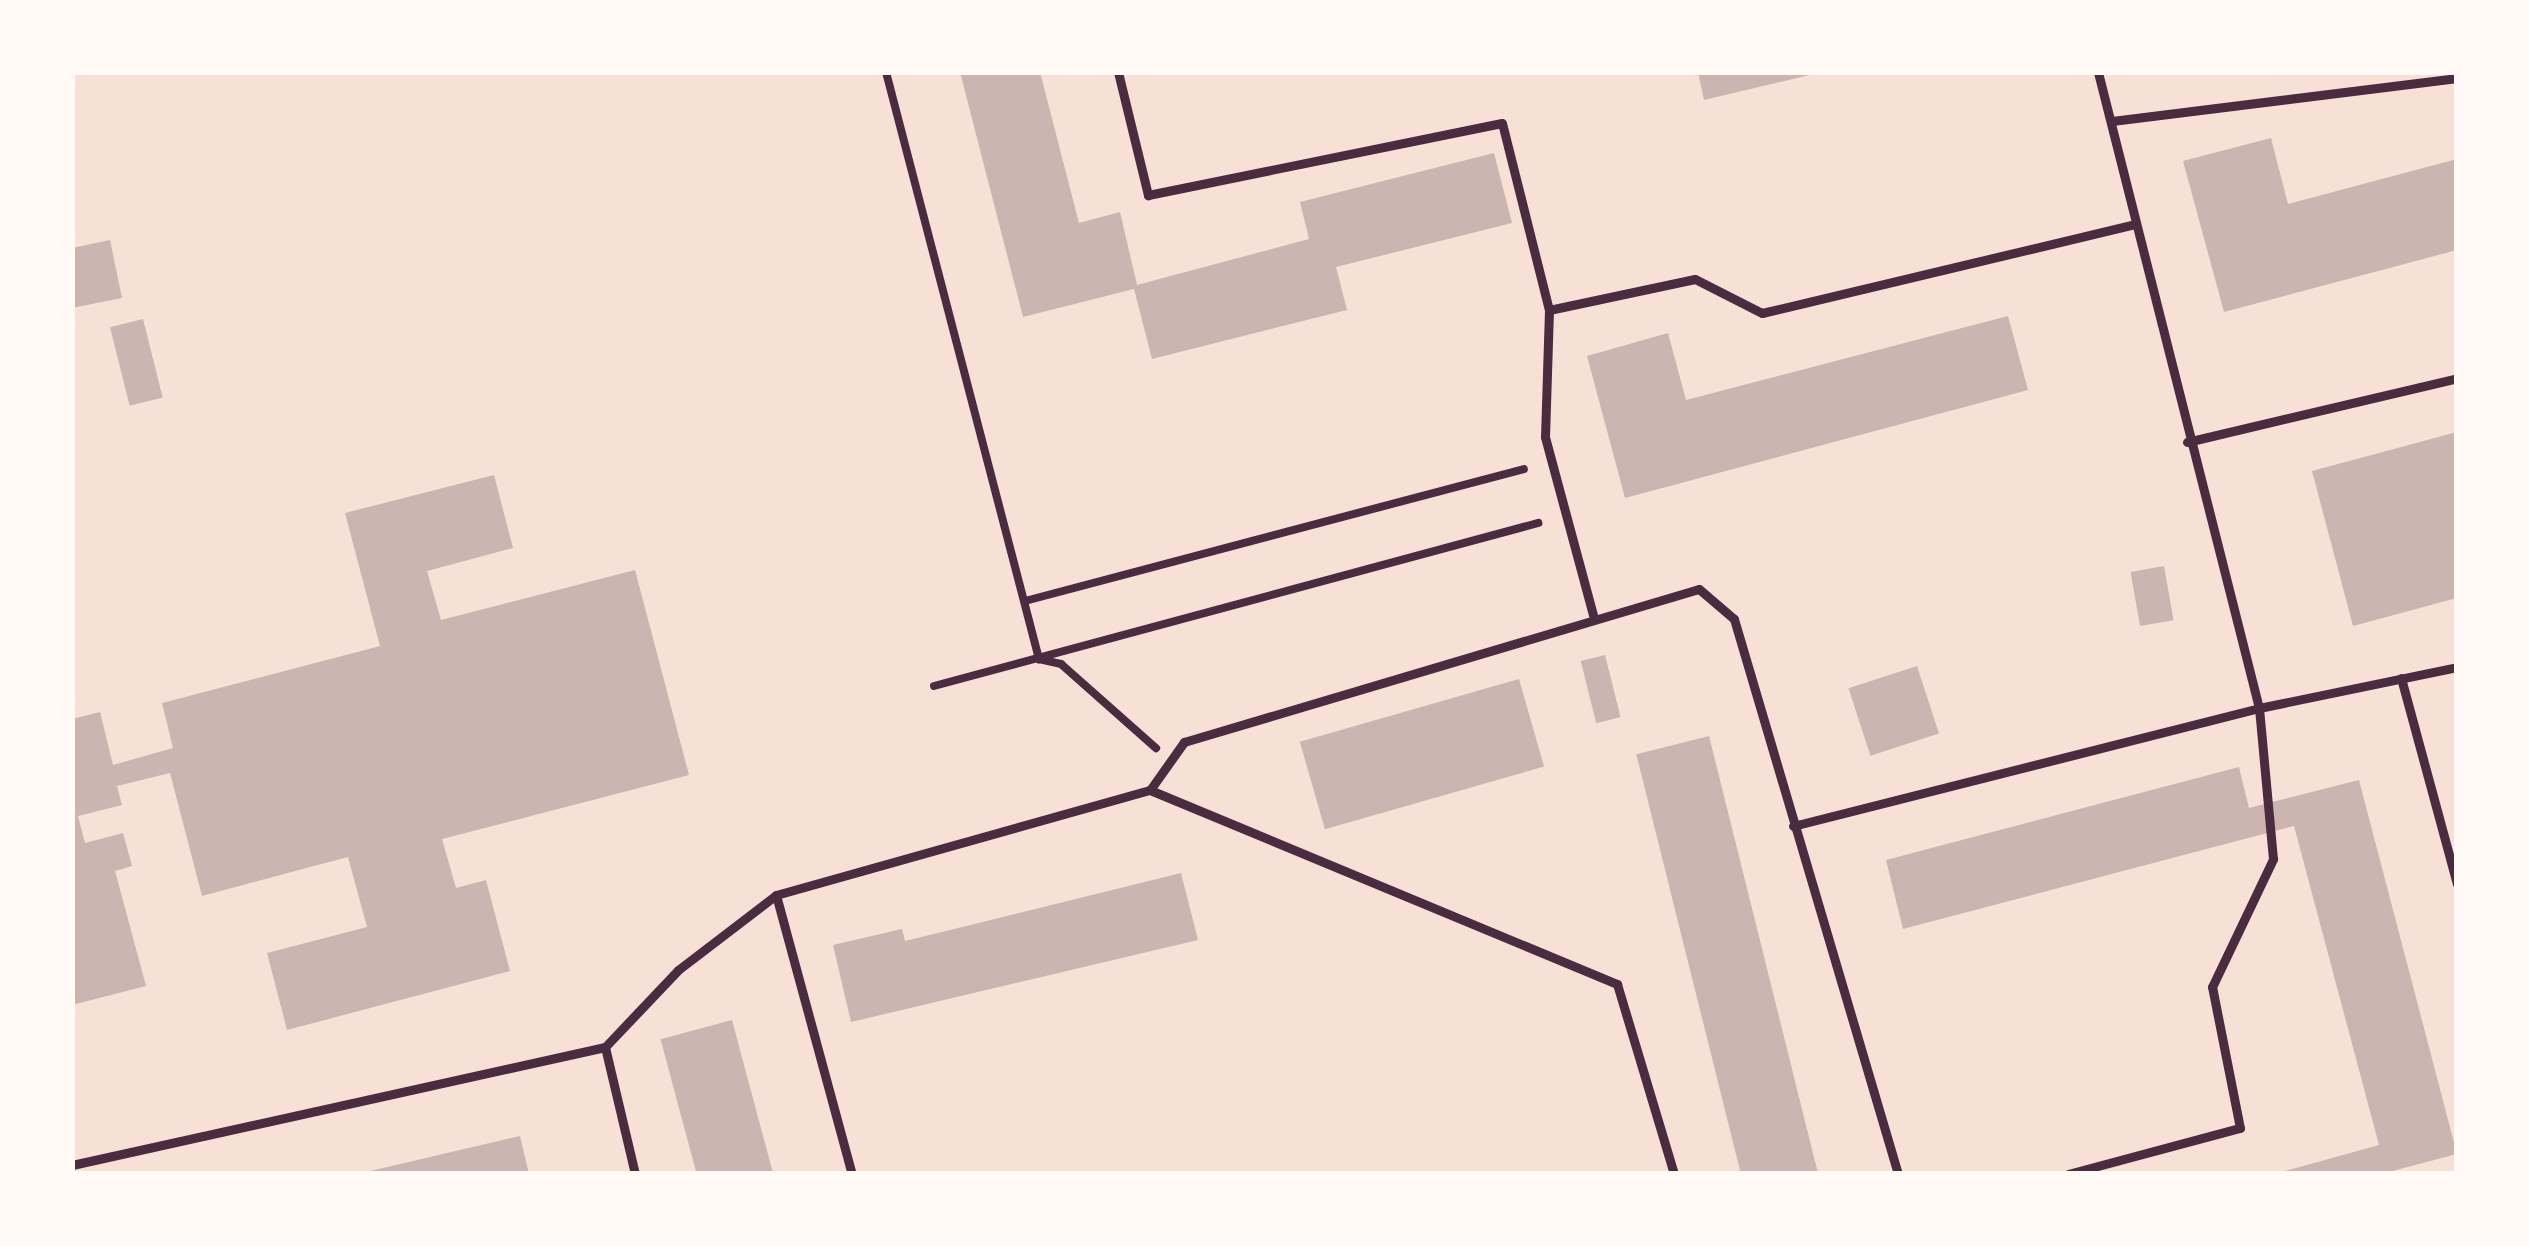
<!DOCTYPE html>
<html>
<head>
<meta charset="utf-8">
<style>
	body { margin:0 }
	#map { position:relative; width:2529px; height:1246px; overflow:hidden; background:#f7e1d7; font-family:Overpass,sans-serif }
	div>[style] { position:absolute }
	.building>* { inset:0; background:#ccb4b1; transform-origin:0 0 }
	.path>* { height:8px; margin:-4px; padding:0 4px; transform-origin:4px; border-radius:4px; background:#4a2c40 }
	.service>* { height:9px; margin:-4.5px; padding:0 4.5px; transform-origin:4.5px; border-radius:4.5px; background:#4a2c40 }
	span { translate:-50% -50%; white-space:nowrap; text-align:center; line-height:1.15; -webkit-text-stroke:10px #fffaf5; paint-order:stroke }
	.frame { position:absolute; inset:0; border:75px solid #fffaf5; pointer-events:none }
</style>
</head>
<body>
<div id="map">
	<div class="building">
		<div style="clip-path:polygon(960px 72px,1040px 72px,1079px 223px,1120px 212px,1137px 285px,1309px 239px,1300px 202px,1494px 153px,1512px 223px,1336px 267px,1347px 310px,1152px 359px,1134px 289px,1023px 317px)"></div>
		<div style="clip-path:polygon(1698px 72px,1813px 72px,1814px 74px,1704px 100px)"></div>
		<div style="clip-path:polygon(2271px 138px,2288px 204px,2457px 159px,2457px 250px,2224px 312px,2183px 161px)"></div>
		<div style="clip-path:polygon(110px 240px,122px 298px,72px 308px,72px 248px)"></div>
		<div style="clip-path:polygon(2008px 316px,2028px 390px,1625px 498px,1587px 356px,1668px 333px,1686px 400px)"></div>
		<div style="left:143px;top:319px;width:81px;height:34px;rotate:76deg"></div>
		<div style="clip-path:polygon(2457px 432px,2457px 598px,2353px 626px,2312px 471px)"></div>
		<div style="clip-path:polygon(494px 475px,513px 548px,427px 571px,441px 620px,635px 570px,689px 775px,442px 839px,456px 888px,486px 880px,510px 971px,287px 1030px,267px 953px,367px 927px,348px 857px,202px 896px,170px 773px,117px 786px,122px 805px,78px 816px,85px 843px,123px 833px,132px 866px,115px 871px,146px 986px,72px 1005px,72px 719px,100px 712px,113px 765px,173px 748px,162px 703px,380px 646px,345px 513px)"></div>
		<div style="left:2164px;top:566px;width:55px;height:34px;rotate:80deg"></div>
		<div style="left:1605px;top:655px;width:64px;height:25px;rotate:76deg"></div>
		<div style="left:1917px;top:666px;width:71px;height:72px;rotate:72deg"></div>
		<div style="left:1519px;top:679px;width:91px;height:228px;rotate:74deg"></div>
		<div style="left:1709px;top:736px;width:451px;height:75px;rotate:76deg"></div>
		<div style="clip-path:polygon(2239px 767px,2249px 808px,2359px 780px,2457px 1154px,2381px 1174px,2274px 1174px,2379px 1145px,2294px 826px,1903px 929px,1886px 860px)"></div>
		<div style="clip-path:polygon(1181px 873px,1198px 940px,851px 1022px,833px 945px,902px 929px,905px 941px)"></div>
		<div style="left:732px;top:1020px;width:159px;height:74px;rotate:75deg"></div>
		<div style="clip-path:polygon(520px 1136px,529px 1174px,366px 1174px,366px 1172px)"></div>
	</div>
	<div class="path">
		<div style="left:886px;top:72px;width:607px;rotate:75.39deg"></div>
		<div style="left:1039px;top:659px;width:23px;rotate:13deg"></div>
		<div style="left:1061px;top:664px;width:127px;rotate:41.5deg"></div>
		<div style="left:1025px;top:601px;width:516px;rotate:-14.82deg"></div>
		<div style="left:934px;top:686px;width:626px;rotate:-15.1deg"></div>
	</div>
	<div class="service">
		<div style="left:1118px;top:72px;width:127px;rotate:76.3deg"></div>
		<div style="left:1148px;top:195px;width:361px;rotate:-11.5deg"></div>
		<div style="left:1502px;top:123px;width:193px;rotate:75.9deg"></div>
		<div style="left:1549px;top:310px;width:127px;rotate:91.8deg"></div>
		<div style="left:1545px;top:437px;width:188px;rotate:74.9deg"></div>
		<div style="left:2112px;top:121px;width:348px;rotate:-7.1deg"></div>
		<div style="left:1549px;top:310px;width:149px;rotate:-12deg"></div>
		<div style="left:1695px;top:279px;width:75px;rotate:26.9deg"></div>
		<div style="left:1762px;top:313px;width:380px;rotate:-13.4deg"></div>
		<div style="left:2187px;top:442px;width:277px;rotate:-13.3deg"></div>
		<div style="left:2401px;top:678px;width:213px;rotate:74.8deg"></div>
		<div style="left:1150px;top:790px;width:59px;rotate:-54.7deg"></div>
		<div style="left:1184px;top:742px;width:537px;rotate:-16.55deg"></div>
		<div style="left:1699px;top:589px;width:46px;rotate:40.6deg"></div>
		<div style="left:1734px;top:619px;width:579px;rotate:73.54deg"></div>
		<div style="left:1793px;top:826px;width:481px;rotate:-14.2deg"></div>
		<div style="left:2259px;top:708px;width:202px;rotate:-11.7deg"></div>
		<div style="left:776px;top:895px;width:289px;rotate:74.8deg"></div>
		<div style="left:72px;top:1165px;width:546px;rotate:-12.48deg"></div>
		<div style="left:635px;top:1174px;width:130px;rotate:-103.3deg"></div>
		<div style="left:605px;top:1047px;width:106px;rotate:-46.5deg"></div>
		<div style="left:678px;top:970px;width:123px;rotate:-37.4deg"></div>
		<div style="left:776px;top:895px;width:388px;rotate:-15.7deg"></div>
		<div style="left:1150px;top:790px;width:506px;rotate:22.56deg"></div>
		<div style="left:1617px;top:984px;width:198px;rotate:73.3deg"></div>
		<div style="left:2068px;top:1174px;width:178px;rotate:-15deg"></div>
		<div style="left:2240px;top:1128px;width:144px;rotate:-101.2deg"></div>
		<div style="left:2212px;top:987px;width:142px;rotate:-64.5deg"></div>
		<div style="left:2273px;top:859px;width:152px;rotate:-95.3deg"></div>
		<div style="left:2259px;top:708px;width:656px;rotate:-104.21deg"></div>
	</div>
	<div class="frame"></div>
</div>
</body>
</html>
